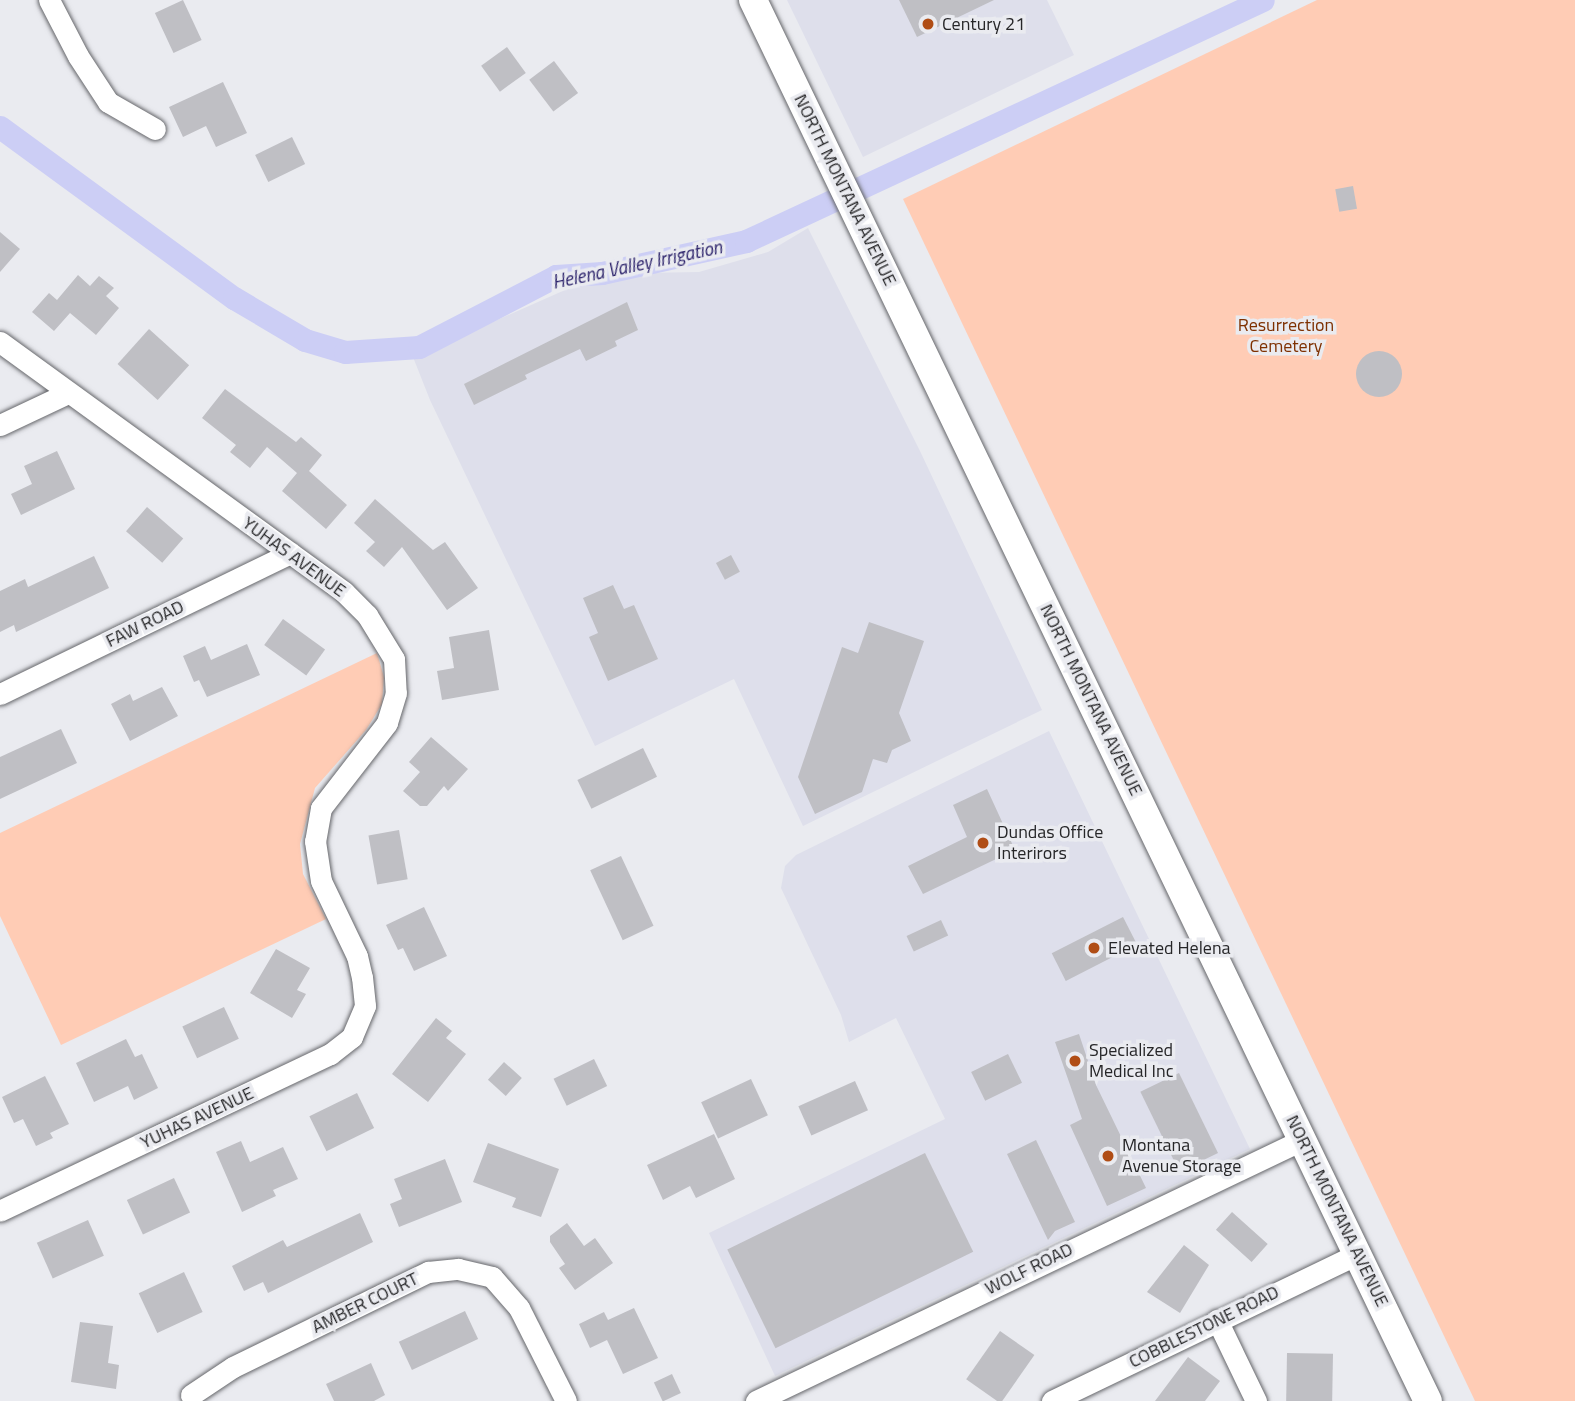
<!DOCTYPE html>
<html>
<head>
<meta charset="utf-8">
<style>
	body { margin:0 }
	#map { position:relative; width:1575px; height:1401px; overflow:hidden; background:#eaebf0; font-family:"Titillium Web",sans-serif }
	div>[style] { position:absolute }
	.built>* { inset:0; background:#dedfeb }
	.green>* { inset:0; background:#ffccb5 }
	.canal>* { height:23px; margin:-11.5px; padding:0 11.5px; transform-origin:11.5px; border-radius:11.5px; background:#cccef5 }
	.building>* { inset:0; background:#bfbfc4; transform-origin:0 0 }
	.round { border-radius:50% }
	.roads { filter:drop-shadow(0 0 2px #66676b) drop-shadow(0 0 2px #66676b) }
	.street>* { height:21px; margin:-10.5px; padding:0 10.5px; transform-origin:10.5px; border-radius:10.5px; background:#fff }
	.secondary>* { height:28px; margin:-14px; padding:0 14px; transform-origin:14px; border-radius:14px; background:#fff }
	.dots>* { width:19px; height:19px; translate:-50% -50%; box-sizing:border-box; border:4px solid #eaebf0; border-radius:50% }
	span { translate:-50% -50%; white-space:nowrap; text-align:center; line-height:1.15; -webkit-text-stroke:7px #eaebf0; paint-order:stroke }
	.poi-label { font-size:18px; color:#262628 }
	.left { translate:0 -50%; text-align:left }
	.street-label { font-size:18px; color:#262628 }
	.park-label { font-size:18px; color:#7e3000 }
	.water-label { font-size:19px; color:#2c236b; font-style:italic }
</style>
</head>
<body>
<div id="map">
	<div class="built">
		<div style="clip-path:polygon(787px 0,1047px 0,1074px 55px,863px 157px)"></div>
		<div style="clip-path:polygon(808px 228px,920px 451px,1042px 710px,803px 826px,734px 679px,595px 746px,430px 400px,413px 357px,565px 290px,604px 278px,643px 273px,699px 272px,768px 252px)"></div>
		<div style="clip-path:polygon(1049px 731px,1250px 1149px,775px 1376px,709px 1233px,945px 1119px,896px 1018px,849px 1042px,841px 1015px,781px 888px,785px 866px,796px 855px)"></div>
	</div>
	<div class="green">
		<div style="clip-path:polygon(1317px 0,1575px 0,1575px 1401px,1475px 1401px,903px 199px)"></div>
		<div style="clip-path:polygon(377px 653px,384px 677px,382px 704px,366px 730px,315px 788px,300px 844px,303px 874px,326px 919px,61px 1045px,0 916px,0 833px)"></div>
	</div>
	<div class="canal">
		<div style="left:0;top:127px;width:290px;rotate:36.2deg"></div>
		<div style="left:234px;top:298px;width:82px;rotate:30.6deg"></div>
		<div style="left:305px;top:340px;width:42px;rotate:16.7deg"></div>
		<div style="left:345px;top:352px;width:74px;rotate:-3.9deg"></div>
		<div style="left:419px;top:347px;width:154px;rotate:-27.4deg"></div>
		<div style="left:556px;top:276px;width:46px;rotate:-3.7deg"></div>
		<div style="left:602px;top:273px;width:148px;rotate:-12.5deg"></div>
		<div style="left:746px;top:241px;width:570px;rotate:-24.99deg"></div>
	</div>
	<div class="building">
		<div style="left:183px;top:0;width:44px;height:31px;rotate:65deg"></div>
		<div style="clip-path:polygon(899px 0,994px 0,917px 37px)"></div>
		<div style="left:507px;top:47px;width:32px;height:32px;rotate:54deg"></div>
		<div style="left:554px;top:61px;width:40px;height:31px;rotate:53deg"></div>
		<div style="clip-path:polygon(223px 82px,247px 133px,216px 147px,206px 126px,183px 137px,169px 107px)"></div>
		<div style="left:292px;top:137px;width:30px;height:41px;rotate:64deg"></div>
		<div style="left:1353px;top:186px;width:23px;height:18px;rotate:80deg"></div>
		<div style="clip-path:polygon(0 232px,20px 249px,0 272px)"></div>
		<div style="clip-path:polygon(78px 275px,90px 286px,99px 276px,114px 288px,106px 296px,119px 308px,96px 335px,70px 313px,54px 331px,32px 312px,49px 293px,57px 300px)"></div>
		<div style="clip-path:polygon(627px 302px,638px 330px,615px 341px,617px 346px,586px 361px,580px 349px,525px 375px,527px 379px,474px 405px,464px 384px)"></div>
		<div style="left:149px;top:329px;width:54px;height:47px;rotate:42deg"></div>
		<div class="round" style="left:1356px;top:351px;width:46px;height:46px"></div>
		<div style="clip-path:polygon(225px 389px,296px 442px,301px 437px,322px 455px,309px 471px,347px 505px,326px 529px,282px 491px,297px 473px,267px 447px,250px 468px,230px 452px,236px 445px,202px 418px)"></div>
		<div style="clip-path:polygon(57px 451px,75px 489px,21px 515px,11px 494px,32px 484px,24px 466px)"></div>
		<div style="clip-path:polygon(375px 499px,433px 550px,445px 542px,478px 588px,447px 610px,402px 547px,384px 567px,366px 551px,375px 542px,354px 523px)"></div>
		<div style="left:147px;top:507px;width:48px;height:32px;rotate:41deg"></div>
		<div style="left:731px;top:555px;width:19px;height:17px;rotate:62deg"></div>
		<div style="clip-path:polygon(94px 556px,109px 588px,16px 632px,14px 625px,0 632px,0 591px,25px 579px,28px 587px)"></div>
		<div style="clip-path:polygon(613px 585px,624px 609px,634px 605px,658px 659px,608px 681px,589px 637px,598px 633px,583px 598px)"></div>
		<div style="left:283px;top:619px;width:52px;height:32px;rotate:36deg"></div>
		<div style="clip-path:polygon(869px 622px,924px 641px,899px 713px,911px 741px,892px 750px,887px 763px,873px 759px,862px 792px,815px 814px,798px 777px,842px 647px,858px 653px)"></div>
		<div style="clip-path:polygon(489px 630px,499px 690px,442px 700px,437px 671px,454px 668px,449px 637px)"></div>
		<div style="clip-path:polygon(247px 644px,260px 675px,207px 697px,199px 680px,194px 682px,183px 656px,205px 646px,211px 660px)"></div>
		<div style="clip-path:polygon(162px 687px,178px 716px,130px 741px,111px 704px,130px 694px,133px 701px)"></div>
		<div style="clip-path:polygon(61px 729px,77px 763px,0 799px,0 757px)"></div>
		<div style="clip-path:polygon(431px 737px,468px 769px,448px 791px,444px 786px,427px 806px,420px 806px,403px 791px,420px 772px,409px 762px)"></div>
		<div style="left:643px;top:748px;width:32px;height:73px;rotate:64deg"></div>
		<div style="clip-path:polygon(987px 789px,1015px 850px,923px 894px,908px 866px,967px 837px,953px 805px)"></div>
		<div style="left:399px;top:830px;width:50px;height:31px;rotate:80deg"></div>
		<div style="left:621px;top:856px;width:77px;height:34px;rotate:65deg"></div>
		<div style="clip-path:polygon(424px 907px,447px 956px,414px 971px,403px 948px,398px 950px,386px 925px)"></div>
		<div style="left:1123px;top:917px;width:31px;height:80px;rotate:63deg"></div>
		<div style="left:941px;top:920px;width:17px;height:38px;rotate:65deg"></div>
		<div style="clip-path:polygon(276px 949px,310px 968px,297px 990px,306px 994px,292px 1018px,250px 993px)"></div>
		<div style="left:224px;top:1007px;width:35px;height:46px;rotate:65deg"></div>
		<div style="clip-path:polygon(436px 1018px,452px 1031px,446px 1038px,466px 1054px,428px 1102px,392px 1074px)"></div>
		<div style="clip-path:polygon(1079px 1034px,1096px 1085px,1146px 1188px,1107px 1206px,1070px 1125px,1082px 1119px,1055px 1042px)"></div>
		<div style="clip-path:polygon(126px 1039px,135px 1057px,142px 1054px,158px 1088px,134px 1100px,128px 1086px,94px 1102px,76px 1063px)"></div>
		<div style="left:1008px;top:1054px;width:32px;height:41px;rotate:64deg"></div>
		<div style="left:594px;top:1059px;width:30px;height:45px;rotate:64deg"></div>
		<div style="left:504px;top:1062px;width:24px;height:24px;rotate:42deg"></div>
		<div style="left:1179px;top:1073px;width:89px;height:43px;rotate:64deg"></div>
		<div style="clip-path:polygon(45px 1076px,69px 1124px,50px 1133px,53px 1138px,36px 1146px,23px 1119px,14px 1123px,2px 1097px)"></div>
		<div style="left:751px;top:1079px;width:40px;height:55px;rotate:65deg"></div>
		<div style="left:855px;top:1081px;width:32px;height:62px;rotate:66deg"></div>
		<div style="left:357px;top:1093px;width:39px;height:53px;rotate:64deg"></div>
		<div style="clip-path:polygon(714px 1134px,735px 1179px,696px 1198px,690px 1186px,663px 1200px,647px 1165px)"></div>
		<div style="clip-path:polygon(1036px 1140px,1075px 1222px,1055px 1231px,1048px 1240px,1007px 1154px)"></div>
		<div style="clip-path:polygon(241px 1141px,250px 1162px,283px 1147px,298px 1179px,273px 1190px,276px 1196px,242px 1212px,216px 1152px)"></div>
		<div style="clip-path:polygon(488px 1143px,559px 1169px,541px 1217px,512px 1207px,516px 1198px,473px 1182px)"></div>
		<div style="left:925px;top:1153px;width:110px;height:220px;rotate:64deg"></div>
		<div style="clip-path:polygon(445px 1159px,462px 1202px,399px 1227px,390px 1204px,402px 1199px,394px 1179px)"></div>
		<div style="left:174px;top:1178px;width:38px;height:52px;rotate:65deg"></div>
		<div style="left:1232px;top:1212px;width:48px;height:24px;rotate:42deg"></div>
		<div style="clip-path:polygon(360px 1213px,373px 1242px,268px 1293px,263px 1282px,244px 1291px,232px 1266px,283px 1240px,287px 1247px)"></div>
		<div style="left:88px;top:1220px;width:39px;height:56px;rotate:66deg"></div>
		<div style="clip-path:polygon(567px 1223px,584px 1246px,595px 1238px,613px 1263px,575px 1290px,559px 1268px,565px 1264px,550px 1242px,550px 1236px)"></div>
		<div style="clip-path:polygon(1184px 1245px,1209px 1265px,1180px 1313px,1147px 1292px)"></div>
		<div style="left:184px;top:1272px;width:44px;height:50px;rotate:65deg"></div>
		<div style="clip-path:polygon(634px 1308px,658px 1358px,623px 1374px,607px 1340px,590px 1348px,579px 1324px,604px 1312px,608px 1320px)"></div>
		<div style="left:465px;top:1311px;width:31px;height:73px;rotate:65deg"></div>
		<div style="clip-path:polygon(80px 1322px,113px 1326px,108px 1363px,119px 1365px,116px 1389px,71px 1382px)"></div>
		<div style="left:1000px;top:1331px;width:42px;height:59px;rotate:35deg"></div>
		<div style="left:1287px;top:1353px;width:46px;height:48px;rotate:1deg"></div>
		<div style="clip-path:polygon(1188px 1357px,1220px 1381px,1205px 1401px,1155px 1401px)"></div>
		<div style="clip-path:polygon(371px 1363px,385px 1395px,374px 1401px,334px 1401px,326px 1384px)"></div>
		<div style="left:672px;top:1374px;width:21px;height:20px;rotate:65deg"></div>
	</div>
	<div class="roads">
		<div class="street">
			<div style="left:49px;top:0;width:63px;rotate:62.6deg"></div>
			<div style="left:78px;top:56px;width:55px;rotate:56.9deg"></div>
			<div style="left:108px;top:102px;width:54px;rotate:29.9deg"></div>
			<div style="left:0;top:342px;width:425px;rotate:36deg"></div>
			<div style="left:344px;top:592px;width:33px;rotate:45deg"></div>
			<div style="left:367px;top:615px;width:52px;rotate:58.5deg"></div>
			<div style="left:394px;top:659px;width:34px;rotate:87deg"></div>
			<div style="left:396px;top:693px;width:31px;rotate:107deg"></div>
			<div style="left:387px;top:723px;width:108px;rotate:127.8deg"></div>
			<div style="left:321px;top:808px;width:34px;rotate:100deg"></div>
			<div style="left:315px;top:841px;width:40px;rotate:81.5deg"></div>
			<div style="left:321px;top:881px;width:83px;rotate:64.4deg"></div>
			<div style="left:357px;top:956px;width:22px;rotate:77deg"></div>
			<div style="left:362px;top:977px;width:29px;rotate:84deg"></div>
			<div style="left:365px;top:1006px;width:34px;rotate:113deg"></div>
			<div style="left:352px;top:1037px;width:28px;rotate:142deg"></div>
			<div style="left:330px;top:1054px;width:365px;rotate:154.6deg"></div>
			<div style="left:0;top:425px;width:75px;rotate:-25.2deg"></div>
			<div style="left:0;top:694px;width:323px;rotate:-25.9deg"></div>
			<div style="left:1217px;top:1320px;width:90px;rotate:64.3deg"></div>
			<div style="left:191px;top:1395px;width:50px;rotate:-33.7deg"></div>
			<div style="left:233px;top:1367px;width:217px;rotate:-26deg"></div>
			<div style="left:428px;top:1272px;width:30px;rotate:-6deg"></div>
			<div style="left:458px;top:1269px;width:35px;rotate:13deg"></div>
			<div style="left:492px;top:1277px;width:41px;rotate:48.9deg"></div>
			<div style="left:519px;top:1308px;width:104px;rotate:63.2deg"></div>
			<div style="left:756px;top:1401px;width:605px;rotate:-25.55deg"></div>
			<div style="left:1052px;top:1401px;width:339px;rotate:-25.7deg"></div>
		</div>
		<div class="secondary">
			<div style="left:753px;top:0;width:1555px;rotate:64.28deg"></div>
		</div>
	</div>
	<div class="dots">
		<div style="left:928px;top:24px;background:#b04d15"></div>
		<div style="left:983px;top:843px;background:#b04d15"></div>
		<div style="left:1094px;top:948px;background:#b04d15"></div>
		<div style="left:1075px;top:1061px;background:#b04d15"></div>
		<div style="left:1108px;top:1156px;background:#b04d15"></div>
	</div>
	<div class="poi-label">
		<span class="left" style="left:942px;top:24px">Century 21</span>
		<span class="left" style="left:997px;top:843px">Dundas Office<br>Interirors</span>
		<span class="left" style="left:1108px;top:948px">Elevated Helena</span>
		<span class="left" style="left:1089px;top:1061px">Specialized<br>Medical Inc</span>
		<span class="left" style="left:1122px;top:1156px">Montana<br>Avenue Storage</span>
	</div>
	<div class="street-label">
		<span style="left:845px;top:190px;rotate:64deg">NORTH MONTANA AVENUE</span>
		<span style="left:294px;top:557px;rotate:36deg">YUHAS AVENUE</span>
		<span style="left:145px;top:624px;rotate:-26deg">FAW ROAD</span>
		<span style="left:1091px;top:700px;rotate:64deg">NORTH MONTANA AVENUE</span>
		<span style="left:197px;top:1118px;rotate:-25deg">YUHAS AVENUE</span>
		<span style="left:1337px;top:1211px;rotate:64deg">NORTH MONTANA AVENUE</span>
		<span style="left:1029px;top:1269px;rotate:-26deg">WOLF ROAD</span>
		<span style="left:365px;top:1303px;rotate:-26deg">AMBER COURT</span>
		<span style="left:1204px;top:1327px;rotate:-26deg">COBBLESTONE ROAD</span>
	</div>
	<div class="park-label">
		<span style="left:1286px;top:336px">Resurrection<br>Cemetery</span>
	</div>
	<div class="water-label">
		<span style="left:637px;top:264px;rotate:-12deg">Helena Valley Irrigation</span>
	</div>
</div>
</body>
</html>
